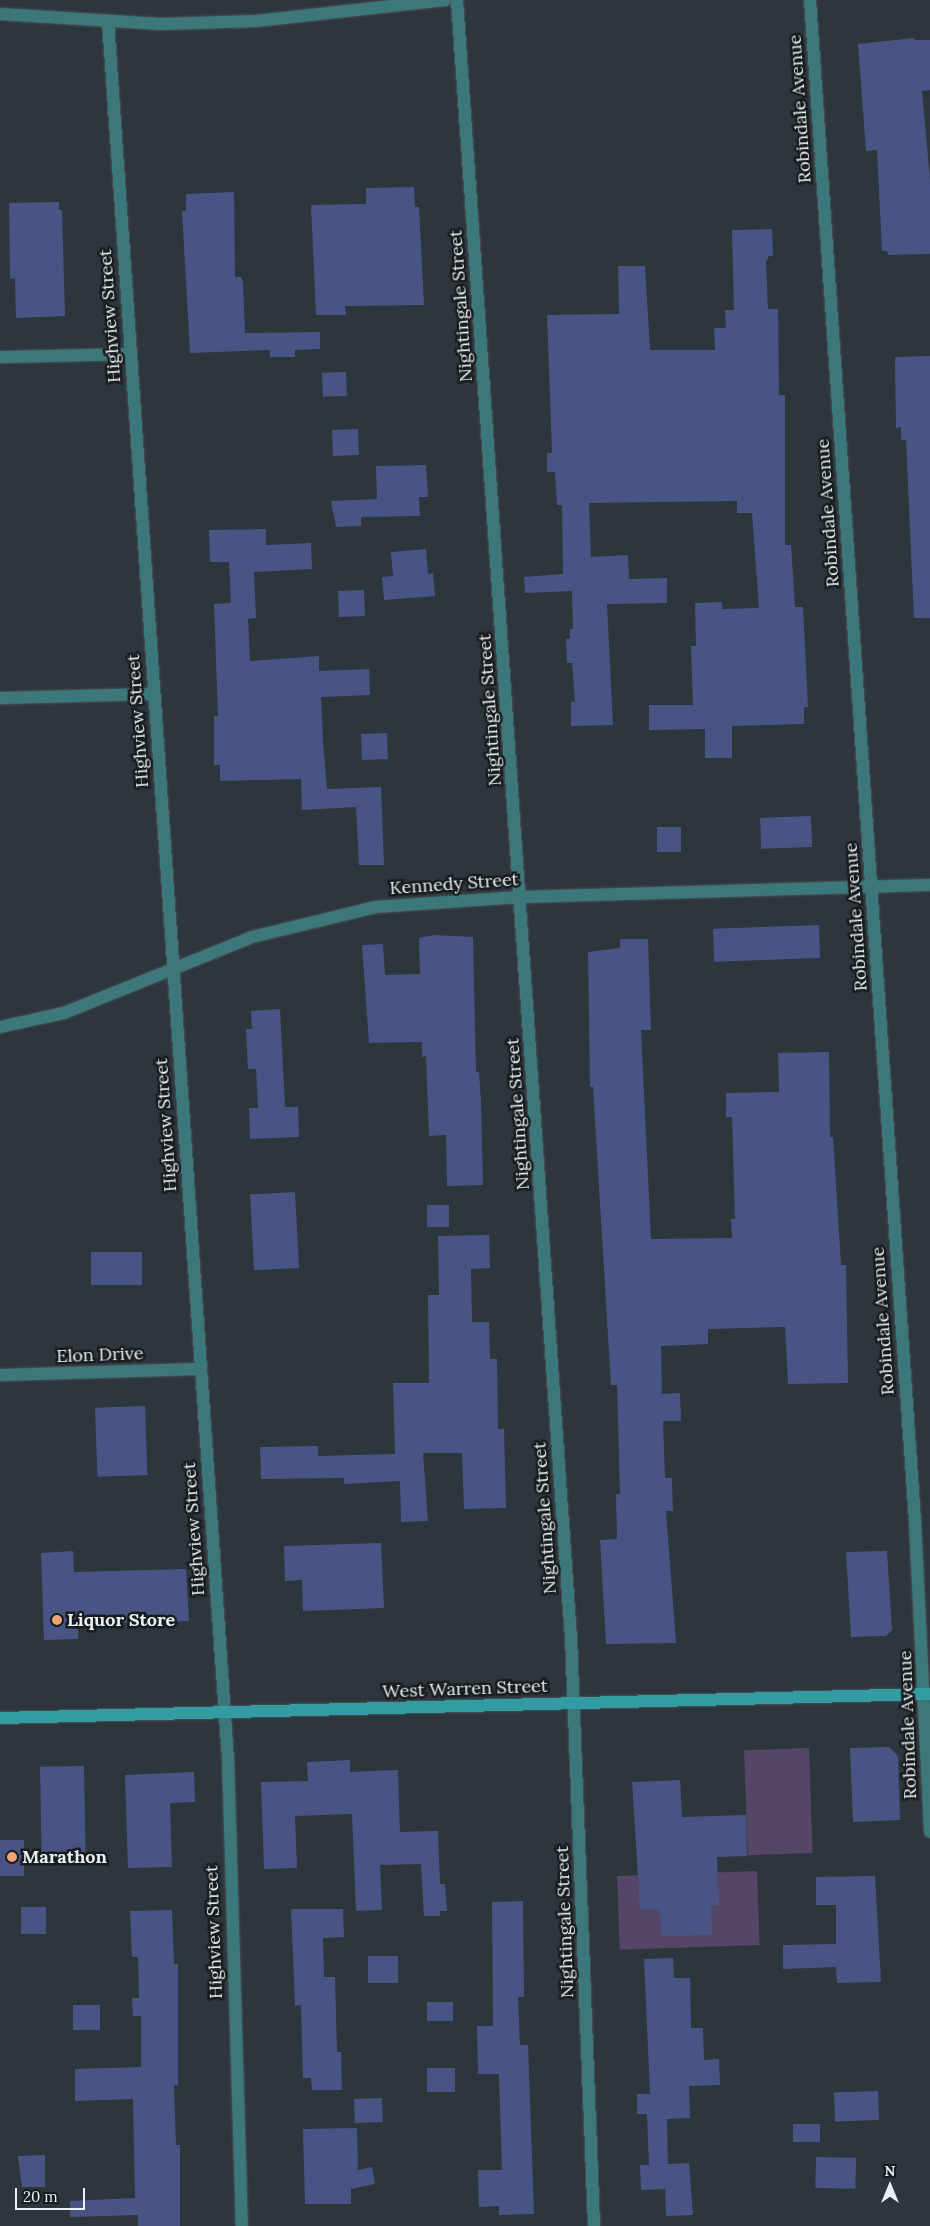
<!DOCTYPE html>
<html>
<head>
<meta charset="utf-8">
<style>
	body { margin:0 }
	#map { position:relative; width:930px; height:2226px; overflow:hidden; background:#2c363c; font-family:Lora,serif }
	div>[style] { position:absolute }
	.green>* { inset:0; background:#554567; transform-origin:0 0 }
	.building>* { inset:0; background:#485584; transform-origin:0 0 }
	.roads { filter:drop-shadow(0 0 1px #4a5459) drop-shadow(0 0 1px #4a5459) }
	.street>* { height:12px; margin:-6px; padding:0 6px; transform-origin:6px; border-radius:6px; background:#3c777b }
	.secondary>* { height:12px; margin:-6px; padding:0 6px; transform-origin:6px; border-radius:6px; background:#339ca3 }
	.dots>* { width:14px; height:14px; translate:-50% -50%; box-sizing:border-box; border:2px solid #181c1f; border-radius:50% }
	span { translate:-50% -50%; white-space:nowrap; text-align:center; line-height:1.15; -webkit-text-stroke:5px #181c1f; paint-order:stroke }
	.street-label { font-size:18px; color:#eaf0f3 }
	.poi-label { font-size:18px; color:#eaf0f3; font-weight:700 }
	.left { translate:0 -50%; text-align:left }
	.north { position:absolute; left:865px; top:2161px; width:50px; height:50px; -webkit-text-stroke:4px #181c1f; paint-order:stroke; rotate:0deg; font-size:14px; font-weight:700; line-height:20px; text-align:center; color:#eaf0f3 }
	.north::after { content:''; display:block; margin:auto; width:18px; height:22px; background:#eaf0f3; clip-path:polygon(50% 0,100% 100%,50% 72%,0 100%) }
	.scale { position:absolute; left:15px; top:2188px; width:70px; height:22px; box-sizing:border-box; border:2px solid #eaf0f3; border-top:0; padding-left:6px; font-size:15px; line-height:18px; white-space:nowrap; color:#eaf0f3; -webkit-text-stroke:4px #181c1f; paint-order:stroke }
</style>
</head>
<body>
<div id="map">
	<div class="green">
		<div style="left:809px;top:1748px;width:105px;height:65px;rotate:88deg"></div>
		<div style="left:757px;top:1871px;width:74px;height:140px;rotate:88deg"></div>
	</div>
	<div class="building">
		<div style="clip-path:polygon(914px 38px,914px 40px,930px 40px,930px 90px,922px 91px,930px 179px,930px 254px,888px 255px,887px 251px,882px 251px,877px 150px,866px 151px,858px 44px)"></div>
		<div style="clip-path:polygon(414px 187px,415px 207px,419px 207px,424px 305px,345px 306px,346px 315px,316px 315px,311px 205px,366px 204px,366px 188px)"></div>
		<div style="clip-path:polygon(234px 192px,235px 277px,241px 277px,243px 282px,245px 333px,320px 332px,320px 349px,295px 350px,295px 357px,270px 357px,270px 350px,190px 353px,182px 211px,186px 211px,186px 194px)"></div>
		<div style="clip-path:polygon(59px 202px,59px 210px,62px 210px,65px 316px,16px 318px,15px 278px,10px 279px,9px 203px)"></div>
		<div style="clip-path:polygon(772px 229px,773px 256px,769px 256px,766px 262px,768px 309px,778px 309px,779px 395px,785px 395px,785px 545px,791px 545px,795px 607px,803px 607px,808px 707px,804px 707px,804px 724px,732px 726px,732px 758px,705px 758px,705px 729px,649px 730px,649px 705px,693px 705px,691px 646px,696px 646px,695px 603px,722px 602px,722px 609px,759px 608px,752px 513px,737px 513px,737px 501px,589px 503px,591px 557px,628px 555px,629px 579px,667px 578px,667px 603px,607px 604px,613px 725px,571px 726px,571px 702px,575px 702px,572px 663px,567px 663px,566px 639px,570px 639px,570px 629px,573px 629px,572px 591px,525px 593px,524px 577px,563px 574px,562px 505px,557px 505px,555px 472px,547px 472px,547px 453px,552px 453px,547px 315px,619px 314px,618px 266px,645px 266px,650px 350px,715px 350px,714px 328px,726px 328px,725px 310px,734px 310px,732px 230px)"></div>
		<div style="clip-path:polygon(930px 356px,930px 618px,914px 618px,906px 440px,901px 440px,901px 427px,896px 428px,895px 357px)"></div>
		<div style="left:346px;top:372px;width:24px;height:24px;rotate:88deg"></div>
		<div style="left:358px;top:429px;width:26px;height:26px;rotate:88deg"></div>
		<div style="clip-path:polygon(426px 465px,428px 497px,419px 497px,420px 516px,361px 517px,361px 526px,336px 527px,331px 501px,377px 499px,376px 466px)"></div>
		<div style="clip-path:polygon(266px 529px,266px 545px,311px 543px,312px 569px,254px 572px,256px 618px,248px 619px,250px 661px,319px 656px,319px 671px,369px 669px,370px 695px,321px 697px,323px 741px,327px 789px,381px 787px,384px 865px,359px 865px,356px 807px,302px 810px,301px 779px,220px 781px,220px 765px,214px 765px,214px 716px,218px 716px,214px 604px,231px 603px,229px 562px,210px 562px,209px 530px)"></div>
		<div style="clip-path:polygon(426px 549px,428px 574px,433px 573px,435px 596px,384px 600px,382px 577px,393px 576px,391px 552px)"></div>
		<div style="left:364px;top:590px;width:26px;height:26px;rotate:88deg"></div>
		<div style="left:387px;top:733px;width:26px;height:26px;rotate:88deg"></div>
		<div style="left:811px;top:816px;width:31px;height:51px;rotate:88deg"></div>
		<div style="left:681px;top:827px;width:25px;height:24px;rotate:90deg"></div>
		<div style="left:819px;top:925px;width:33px;height:106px;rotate:88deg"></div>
		<div style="clip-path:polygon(434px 935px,473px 937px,476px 1072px,479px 1072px,481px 1101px,483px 1185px,447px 1186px,446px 1135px,429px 1136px,426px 1056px,422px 1057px,422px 1042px,369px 1043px,362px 945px,383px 944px,385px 975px,420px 974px,419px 938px)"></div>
		<div style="clip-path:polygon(620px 939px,648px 939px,651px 1030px,641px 1030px,651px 1239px,732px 1238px,731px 1219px,735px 1219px,732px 1117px,726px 1117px,726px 1093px,779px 1092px,778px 1053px,829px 1052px,830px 1137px,833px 1137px,841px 1265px,846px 1265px,848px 1383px,788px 1384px,785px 1327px,708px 1329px,708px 1344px,661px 1346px,662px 1394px,680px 1393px,681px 1421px,663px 1421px,665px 1478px,672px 1478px,672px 1485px,673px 1511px,666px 1511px,676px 1643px,606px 1644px,600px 1540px,617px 1539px,616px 1494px,620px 1494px,617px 1385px,611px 1385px,593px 1087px,590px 1087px,588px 952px,620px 948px)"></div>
		<div style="clip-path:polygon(280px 1009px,285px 1107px,298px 1107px,299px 1137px,250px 1139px,249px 1108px,258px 1108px,256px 1069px,248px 1069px,246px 1029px,252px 1029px,251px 1011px)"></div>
		<div style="left:295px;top:1192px;width:76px;height:45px;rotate:87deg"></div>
		<div style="left:427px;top:1205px;width:22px;height:22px"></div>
		<div style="clip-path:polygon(489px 1235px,490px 1268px,471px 1269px,472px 1322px,489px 1322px,490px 1359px,497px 1359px,498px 1429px,504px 1429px,506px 1508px,464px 1509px,462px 1453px,423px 1453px,428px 1521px,401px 1522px,400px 1481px,344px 1484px,344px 1478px,261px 1479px,260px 1447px,318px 1446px,318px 1456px,395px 1454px,393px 1383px,429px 1383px,428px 1295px,439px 1295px,438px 1236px)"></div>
		<div style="left:142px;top:1252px;width:33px;height:51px;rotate:90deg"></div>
		<div style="left:145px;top:1406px;width:69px;height:50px;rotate:88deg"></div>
		<div style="clip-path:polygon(381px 1543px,384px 1608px,303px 1611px,302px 1580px,285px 1581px,284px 1546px)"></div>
		<div style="clip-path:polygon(73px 1551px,74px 1572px,186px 1569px,189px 1621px,78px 1624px,78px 1639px,44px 1640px,41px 1553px)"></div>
		<div style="clip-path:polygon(887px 1551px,892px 1630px,886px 1636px,851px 1637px,846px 1552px)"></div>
		<div style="clip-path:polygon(889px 1747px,898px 1756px,900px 1820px,853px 1822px,850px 1748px)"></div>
		<div style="clip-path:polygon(350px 1760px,350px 1772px,398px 1770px,400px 1832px,438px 1831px,440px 1884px,445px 1884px,447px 1911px,440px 1911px,440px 1916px,424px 1916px,421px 1864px,380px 1865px,382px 1910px,356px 1911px,352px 1814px,295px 1816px,297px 1868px,264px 1869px,261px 1782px,308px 1781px,307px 1762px)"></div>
		<div style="left:84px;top:1766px;width:86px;height:44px;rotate:89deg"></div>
		<div style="clip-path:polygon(194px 1772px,195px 1802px,170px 1803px,172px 1867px,128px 1868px,125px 1775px)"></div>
		<div style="clip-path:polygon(680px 1780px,682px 1817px,746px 1815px,747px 1856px,717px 1857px,719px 1905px,711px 1905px,712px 1935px,661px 1936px,660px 1910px,640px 1910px,632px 1782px)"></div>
		<div style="left:0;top:1840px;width:24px;height:36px"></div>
		<div style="clip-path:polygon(875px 1876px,881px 1982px,837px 1983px,836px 1967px,783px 1969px,783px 1945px,836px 1944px,836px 1905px,816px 1905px,816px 1877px)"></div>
		<div style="clip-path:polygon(523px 1901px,524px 1997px,518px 1997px,520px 2045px,528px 2045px,534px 2214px,499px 2215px,499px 2206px,479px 2207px,478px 2170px,502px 2170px,499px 2074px,478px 2074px,477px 2026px,493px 2026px,492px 1902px)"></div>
		<div style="left:21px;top:1907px;width:25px;height:27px"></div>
		<div style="clip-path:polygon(291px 1909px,343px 1909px,344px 1937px,323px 1938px,324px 1977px,335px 1977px,337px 2052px,341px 2052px,342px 2090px,312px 2090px,311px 2078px,303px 2078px,301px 2005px,295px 2006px)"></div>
		<div style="clip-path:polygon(172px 1910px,174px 1964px,178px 1964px,178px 2085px,174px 2085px,176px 2145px,180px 2145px,180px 2226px,138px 2226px,138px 2215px,70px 2217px,70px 2201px,135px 2198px,133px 2099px,75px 2101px,75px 2069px,141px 2067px,141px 2016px,133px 2016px,132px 1998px,139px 1998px,138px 1957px,132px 1957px,130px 1911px)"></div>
		<div style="left:368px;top:1956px;width:30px;height:27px"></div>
		<div style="clip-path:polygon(673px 1958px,674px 1978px,690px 1978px,691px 2028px,703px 2028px,704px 2060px,719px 2059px,720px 2085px,689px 2086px,690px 2118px,667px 2119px,668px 2164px,689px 2163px,693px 2215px,666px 2216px,665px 2189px,641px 2190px,640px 2165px,649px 2165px,647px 2114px,637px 2114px,637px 2094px,650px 2094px,644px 1959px)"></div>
		<div style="left:427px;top:2002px;width:26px;height:19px"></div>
		<div style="left:100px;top:2005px;width:25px;height:27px;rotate:90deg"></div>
		<div style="left:427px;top:2068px;width:28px;height:24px"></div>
		<div style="left:878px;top:2091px;width:29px;height:44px;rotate:88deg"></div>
		<div style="left:382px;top:2098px;width:24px;height:28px;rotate:88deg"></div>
		<div style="left:820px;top:2124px;width:18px;height:27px;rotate:90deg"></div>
		<div style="clip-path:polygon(357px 2128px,358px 2170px,372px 2167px,375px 2184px,351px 2189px,351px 2204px,305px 2204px,303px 2129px)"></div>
		<div style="clip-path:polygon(45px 2155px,45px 2187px,22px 2187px,18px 2156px)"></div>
		<div style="left:816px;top:2157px;width:40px;height:31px;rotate:1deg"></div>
	</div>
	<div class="roads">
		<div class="street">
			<div style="left:457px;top:0;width:1641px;rotate:86.02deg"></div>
			<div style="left:571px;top:1637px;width:589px;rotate:87.76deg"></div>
			<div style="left:810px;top:0;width:1526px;rotate:86.05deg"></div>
			<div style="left:915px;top:1522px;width:310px;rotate:87.2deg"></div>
			<div style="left:0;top:14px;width:161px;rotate:3.6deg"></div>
			<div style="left:161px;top:24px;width:95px;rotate:-1.8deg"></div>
			<div style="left:256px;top:21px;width:190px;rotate:-6.3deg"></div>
			<div style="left:108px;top:21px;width:1741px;rotate:86.05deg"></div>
			<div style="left:228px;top:1758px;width:468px;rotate:88.3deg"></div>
			<div style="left:0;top:357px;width:130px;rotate:-1.3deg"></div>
			<div style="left:0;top:698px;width:154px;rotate:-1.5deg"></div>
			<div style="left:0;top:1027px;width:66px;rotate:-12.3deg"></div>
			<div style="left:64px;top:1013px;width:203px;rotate:-22deg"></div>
			<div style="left:252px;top:937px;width:128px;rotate:-13.6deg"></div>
			<div style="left:376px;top:907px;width:144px;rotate:-4deg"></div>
			<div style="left:520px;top:897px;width:410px;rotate:-1.7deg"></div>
			<div style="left:0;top:1375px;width:201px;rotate:-1.7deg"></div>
		</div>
		<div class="secondary">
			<div style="left:0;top:1718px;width:930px;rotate:-1.48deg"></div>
		</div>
	</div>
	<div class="dots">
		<div style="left:57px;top:1620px;background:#efa376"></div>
		<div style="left:12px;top:1857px;background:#efa376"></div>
	</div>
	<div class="street-label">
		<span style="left:800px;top:109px;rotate:-94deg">Robindale Avenue</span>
		<span style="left:461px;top:306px;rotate:-94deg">Nightingale Street</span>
		<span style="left:110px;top:316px;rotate:-94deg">Highview Street</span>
		<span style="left:828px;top:513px;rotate:-94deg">Robindale Avenue</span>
		<span style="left:490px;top:710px;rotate:-94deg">Nightingale Street</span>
		<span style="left:138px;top:721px;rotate:-94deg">Highview Street</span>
		<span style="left:454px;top:884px;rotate:-4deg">Kennedy Street</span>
		<span style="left:856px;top:917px;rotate:-94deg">Robindale Avenue</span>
		<span style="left:518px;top:1114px;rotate:-94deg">Nightingale Street</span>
		<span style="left:166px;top:1125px;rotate:-94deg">Highview Street</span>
		<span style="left:883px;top:1321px;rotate:-94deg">Robindale Avenue</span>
		<span style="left:100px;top:1355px;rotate:-2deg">Elon Drive</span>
		<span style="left:545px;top:1518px;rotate:-94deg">Nightingale Street</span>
		<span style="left:194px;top:1529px;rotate:-94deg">Highview Street</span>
		<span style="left:465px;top:1689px;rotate:-2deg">West Warren Street</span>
		<span style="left:908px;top:1725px;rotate:-92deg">Robindale Avenue</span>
		<span style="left:565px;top:1922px;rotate:-92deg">Nightingale Street</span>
		<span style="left:214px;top:1932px;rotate:-92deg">Highview Street</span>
	</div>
	<div class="poi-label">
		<span class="left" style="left:67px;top:1620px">Liquor Store</span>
		<span class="left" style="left:22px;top:1857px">Marathon</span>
	</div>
	<div class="north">N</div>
	<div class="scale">20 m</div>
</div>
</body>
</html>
